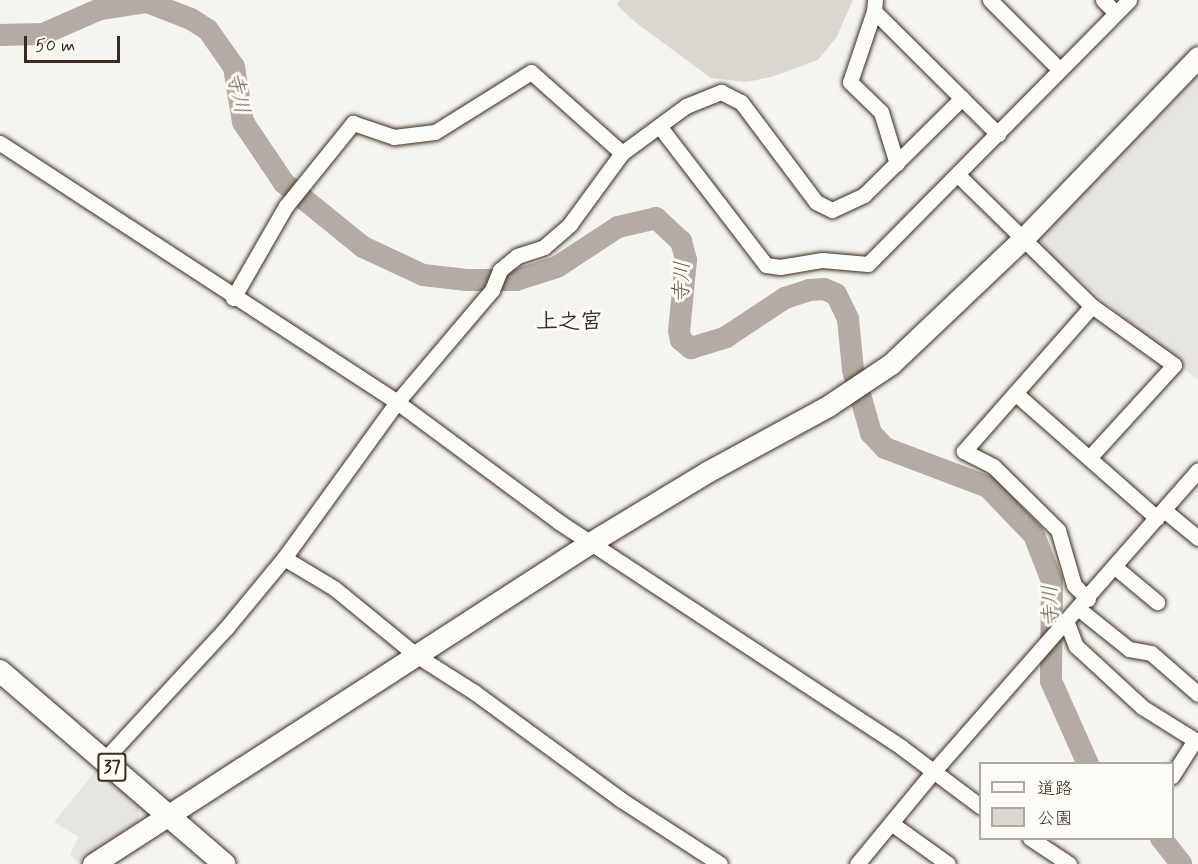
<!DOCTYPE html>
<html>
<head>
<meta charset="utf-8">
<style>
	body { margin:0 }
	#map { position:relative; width:1198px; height:864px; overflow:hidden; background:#f5f4ee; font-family:Mynerve,"Klee One",sans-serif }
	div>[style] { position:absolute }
	.built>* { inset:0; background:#e7e5df }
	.green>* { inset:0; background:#dad6d0 }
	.river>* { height:22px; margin:-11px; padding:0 11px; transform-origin:11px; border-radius:11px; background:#b4aca4 }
	.roads { filter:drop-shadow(0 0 2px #3b2a1e) drop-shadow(0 0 2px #3b2a1e) }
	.street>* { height:15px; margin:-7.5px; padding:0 7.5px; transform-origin:7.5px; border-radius:7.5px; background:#fdfcf7 }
	.secondary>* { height:21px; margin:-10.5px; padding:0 10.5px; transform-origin:10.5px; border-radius:10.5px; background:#fdfcf7 }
	.primary>* { height:22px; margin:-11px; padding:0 11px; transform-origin:11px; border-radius:11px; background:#fdfcf7 }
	span { translate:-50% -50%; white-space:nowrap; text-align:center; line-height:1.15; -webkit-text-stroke:6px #fdfcf7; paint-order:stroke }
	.shield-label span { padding:2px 4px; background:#fdfcf7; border:2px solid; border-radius:4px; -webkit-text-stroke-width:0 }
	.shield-label { font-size:18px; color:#3b2a1e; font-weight:700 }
	.water-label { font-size:21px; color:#65584d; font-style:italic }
	.quarter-label { font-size:22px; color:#3b2a1e; font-weight:700 }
	.legend { position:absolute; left:979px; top:762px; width:195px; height:78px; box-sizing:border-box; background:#fdfcf7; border:2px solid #afa8a0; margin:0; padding:8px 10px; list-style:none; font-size:18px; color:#3b2a1e }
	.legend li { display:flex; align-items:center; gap:12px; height:30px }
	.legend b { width:30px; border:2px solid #afa8a0 }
	.scale { position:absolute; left:24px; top:36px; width:96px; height:27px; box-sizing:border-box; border:3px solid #3b2a1e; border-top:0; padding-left:8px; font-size:18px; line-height:21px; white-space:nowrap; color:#3b2a1e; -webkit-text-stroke:4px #fdfcf7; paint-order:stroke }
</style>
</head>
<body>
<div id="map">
	<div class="built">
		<div style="clip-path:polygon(1198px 75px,1198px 380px,1047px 252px,1040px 238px)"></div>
		<div style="clip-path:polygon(97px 769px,139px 803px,139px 821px,78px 863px,70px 854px,79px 837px,54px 822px)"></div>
	</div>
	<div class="green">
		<div style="clip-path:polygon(620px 0,853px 0,836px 38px,818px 60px,771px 77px,746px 82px,711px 78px,635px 22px,617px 5px)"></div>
	</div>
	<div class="river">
		<div style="left:0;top:35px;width:43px;rotate:-1.3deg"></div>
		<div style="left:43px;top:34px;width:62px;rotate:-23.7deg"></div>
		<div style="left:100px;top:9px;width:48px;rotate:-8.5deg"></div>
		<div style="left:147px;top:2px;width:47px;rotate:21.1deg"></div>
		<div style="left:191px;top:19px;width:20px;rotate:33deg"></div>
		<div style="left:208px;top:30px;width:45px;rotate:54.9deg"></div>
		<div style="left:234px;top:67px;width:56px;rotate:80.7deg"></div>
		<div style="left:243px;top:122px;width:73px;rotate:56.1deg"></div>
		<div style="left:284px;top:183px;width:102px;rotate:39deg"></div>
		<div style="left:363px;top:247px;width:66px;rotate:25deg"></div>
		<div style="left:423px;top:275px;width:44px;rotate:6.5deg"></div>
		<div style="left:467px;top:280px;width:49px"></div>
		<div style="left:516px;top:280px;width:43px;rotate:-17.6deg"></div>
		<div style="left:557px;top:267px;width:73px;rotate:-33.3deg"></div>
		<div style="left:618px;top:227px;width:39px;rotate:-13deg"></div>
		<div style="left:656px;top:218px;width:34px;rotate:43deg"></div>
		<div style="left:681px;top:241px;width:20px;rotate:75deg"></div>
		<div style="left:686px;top:260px;width:71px;rotate:95.6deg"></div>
		<div style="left:679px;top:331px;width:9px;rotate:77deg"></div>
		<div style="left:681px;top:340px;width:13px;rotate:39deg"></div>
		<div style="left:691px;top:348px;width:37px;rotate:-17deg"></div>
		<div style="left:726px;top:337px;width:71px;rotate:-33.5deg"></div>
		<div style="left:785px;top:298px;width:25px;rotate:-18deg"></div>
		<div style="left:809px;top:290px;width:15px;rotate:-4deg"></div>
		<div style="left:824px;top:289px;width:13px;rotate:23deg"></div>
		<div style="left:836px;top:294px;width:28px;rotate:64deg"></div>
		<div style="left:848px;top:319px;width:51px;rotate:84.4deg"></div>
		<div style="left:853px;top:370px;width:66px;rotate:74.1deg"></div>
		<div style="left:871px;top:433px;width:21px;rotate:47deg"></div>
		<div style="left:885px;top:448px;width:110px;rotate:20.7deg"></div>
		<div style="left:988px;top:487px;width:66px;rotate:46.2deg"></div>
		<div style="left:1034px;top:535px;width:49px;rotate:68.6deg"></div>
		<div style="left:1052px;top:581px;width:100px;rotate:90.6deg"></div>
		<div style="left:1051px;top:681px;width:91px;rotate:66deg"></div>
		<div style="left:1161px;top:838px;width:33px;rotate:52deg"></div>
	</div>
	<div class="roads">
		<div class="street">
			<div style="left:875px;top:0;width:11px;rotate:95deg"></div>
			<div style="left:874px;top:11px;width:175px;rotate:44.8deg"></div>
			<div style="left:990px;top:0;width:99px;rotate:45deg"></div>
			<div style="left:1103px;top:0;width:18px;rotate:45deg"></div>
			<div style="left:874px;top:11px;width:75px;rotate:108.7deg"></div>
			<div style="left:850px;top:82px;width:43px;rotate:44.1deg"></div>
			<div style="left:881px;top:112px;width:54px;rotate:72.9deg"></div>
			<div style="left:660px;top:127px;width:174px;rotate:52.5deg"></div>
			<div style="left:766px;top:265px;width:14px;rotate:8deg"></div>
			<div style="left:780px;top:267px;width:43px;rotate:-9.5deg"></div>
			<div style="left:822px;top:260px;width:46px;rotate:5deg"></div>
			<div style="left:868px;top:264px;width:371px;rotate:-45.3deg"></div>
			<div style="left:0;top:143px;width:474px;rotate:33.1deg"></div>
			<div style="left:397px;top:402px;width:202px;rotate:36.5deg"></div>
			<div style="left:559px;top:522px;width:409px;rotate:33.3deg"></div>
			<div style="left:901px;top:747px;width:99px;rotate:36.8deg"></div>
			<div style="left:958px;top:175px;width:187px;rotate:44.4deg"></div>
			<div style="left:1092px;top:306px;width:101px;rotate:35.7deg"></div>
			<div style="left:1174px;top:365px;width:126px;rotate:132.4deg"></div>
			<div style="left:233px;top:298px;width:106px;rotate:-60.1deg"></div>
			<div style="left:286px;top:206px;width:107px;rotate:-51.1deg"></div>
			<div style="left:353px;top:123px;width:43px;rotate:18.9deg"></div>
			<div style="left:394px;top:137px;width:41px;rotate:-7deg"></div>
			<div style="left:435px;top:132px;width:113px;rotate:-32deg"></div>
			<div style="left:531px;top:72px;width:122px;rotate:41.7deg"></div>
			<div style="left:1015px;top:393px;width:189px;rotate:41.4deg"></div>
			<div style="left:1164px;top:510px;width:44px;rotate:39.5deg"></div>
			<div style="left:284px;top:558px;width:58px;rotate:31deg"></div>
			<div style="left:334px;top:588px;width:106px;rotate:39.3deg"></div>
			<div style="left:416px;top:655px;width:69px;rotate:32.5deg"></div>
			<div style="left:474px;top:692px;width:181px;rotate:36.2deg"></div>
			<div style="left:620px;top:799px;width:119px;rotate:33deg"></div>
			<div style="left:1115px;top:567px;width:55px;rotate:39.8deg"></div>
			<div style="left:1088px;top:599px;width:20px;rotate:-135deg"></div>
			<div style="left:1074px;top:585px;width:57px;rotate:-106.2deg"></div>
			<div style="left:1058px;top:530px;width:91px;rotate:-135.4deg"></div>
			<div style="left:993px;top:466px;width:33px;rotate:-153deg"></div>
			<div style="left:964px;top:451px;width:193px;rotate:-48.6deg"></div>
			<div style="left:1079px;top:609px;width:64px;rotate:38.7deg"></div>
			<div style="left:1129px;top:649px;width:22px;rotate:10deg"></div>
			<div style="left:1151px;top:653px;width:62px;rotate:41.1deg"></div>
			<div style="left:1067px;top:623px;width:25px;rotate:69deg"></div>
			<div style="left:1076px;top:646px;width:90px;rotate:42.7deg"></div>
			<div style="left:1142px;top:707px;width:62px;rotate:31.9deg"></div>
			<div style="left:1195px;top:740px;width:43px;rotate:122.6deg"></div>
			<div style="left:104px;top:760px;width:181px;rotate:-47.2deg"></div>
			<div style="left:227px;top:627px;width:89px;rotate:-50.4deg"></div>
			<div style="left:284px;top:558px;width:193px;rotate:-54.1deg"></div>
			<div style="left:397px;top:402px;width:147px;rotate:-49.7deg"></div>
			<div style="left:492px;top:290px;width:22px;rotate:-68deg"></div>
			<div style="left:500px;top:270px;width:22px;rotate:-39deg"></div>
			<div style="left:517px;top:256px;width:28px;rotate:-18deg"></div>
			<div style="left:544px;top:247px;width:35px;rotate:-41deg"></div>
			<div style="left:570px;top:224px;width:88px;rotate:-53.8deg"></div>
			<div style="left:622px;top:153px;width:79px;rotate:-36.3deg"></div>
			<div style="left:686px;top:106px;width:38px;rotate:-22deg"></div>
			<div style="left:721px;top:92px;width:22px;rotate:27deg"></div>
			<div style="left:741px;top:102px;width:125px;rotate:53.1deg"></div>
			<div style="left:816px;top:202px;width:18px;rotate:27deg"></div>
			<div style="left:832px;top:210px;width:35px;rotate:-25deg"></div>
			<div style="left:864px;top:195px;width:138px;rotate:-44.7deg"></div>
			<div style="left:891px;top:823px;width:70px;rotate:35.7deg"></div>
			<div style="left:1030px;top:838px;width:47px;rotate:33.7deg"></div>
			<div style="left:857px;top:864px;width:118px;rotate:-50.5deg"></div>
			<div style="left:932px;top:773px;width:403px;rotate:-48.7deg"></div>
		</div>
		<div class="secondary">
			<div style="left:93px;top:864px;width:595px;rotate:-32.86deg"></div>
			<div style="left:593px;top:541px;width:133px;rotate:-31.2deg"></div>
			<div style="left:707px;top:472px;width:138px;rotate:-28.6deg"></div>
			<div style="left:828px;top:406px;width:76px;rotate:-33.7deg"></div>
			<div style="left:891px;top:364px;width:185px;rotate:-43.5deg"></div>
			<div style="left:1025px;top:237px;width:250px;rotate:-46.1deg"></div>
		</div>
		<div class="primary">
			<div style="left:0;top:671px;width:296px;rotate:40.7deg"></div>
		</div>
	</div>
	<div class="shield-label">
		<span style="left:112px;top:767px">37</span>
	</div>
	<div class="water-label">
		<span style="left:238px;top:93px;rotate:78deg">寺川</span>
		<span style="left:682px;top:282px;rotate:-88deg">寺川</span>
		<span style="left:1051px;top:606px;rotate:-92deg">寺川</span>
	</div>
	<div class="quarter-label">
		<span style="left:569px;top:323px">上之宮</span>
	</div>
	<ul class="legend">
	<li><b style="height:8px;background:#fdfcf7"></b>道路</li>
	<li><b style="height:16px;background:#dad6d0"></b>公園</li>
	</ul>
	<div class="scale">50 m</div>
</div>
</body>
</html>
